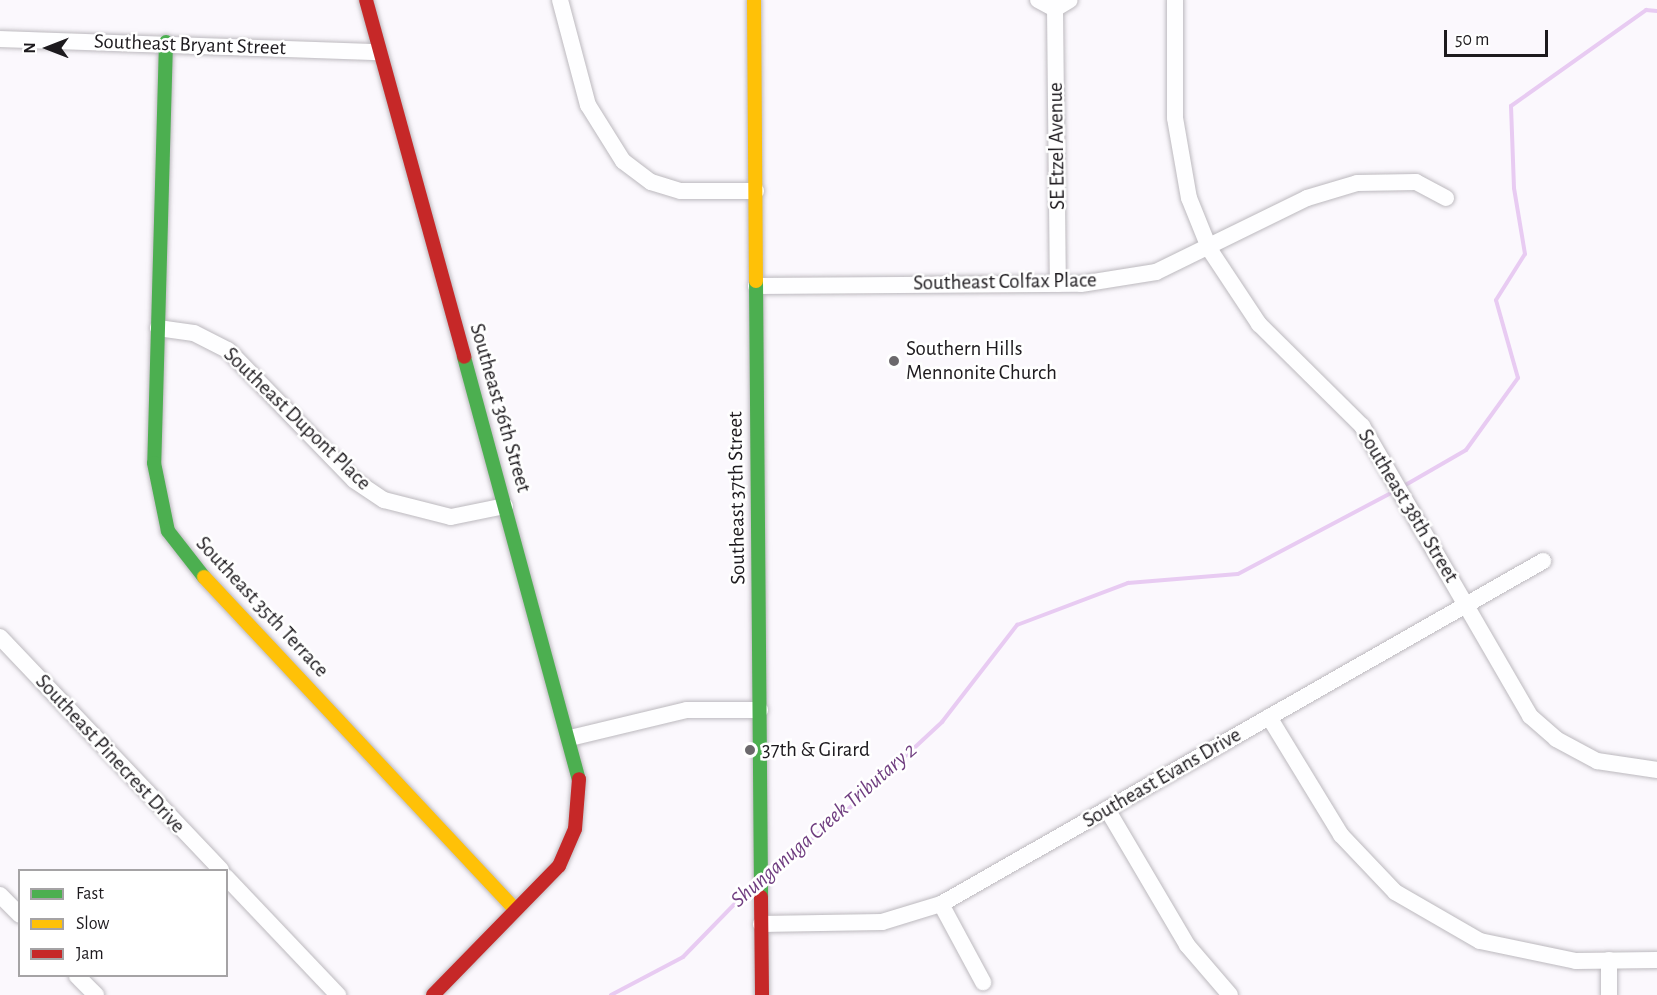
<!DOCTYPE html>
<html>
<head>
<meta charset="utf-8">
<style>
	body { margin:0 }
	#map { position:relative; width:1657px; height:995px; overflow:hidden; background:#fbf8fd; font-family:"Alegreya Sans",sans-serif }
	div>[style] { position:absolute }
	.stream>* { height:4px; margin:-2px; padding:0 2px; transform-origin:2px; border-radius:2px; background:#e8cbf2 }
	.roads { filter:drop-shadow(0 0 2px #bcb9be) drop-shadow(0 0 2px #bcb9be) }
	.street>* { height:16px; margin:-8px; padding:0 8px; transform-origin:8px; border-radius:8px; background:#fefeff }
	.fast>* { height:14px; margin:-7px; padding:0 7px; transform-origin:7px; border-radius:7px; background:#4caf50 }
	.slow>* { height:14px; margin:-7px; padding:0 7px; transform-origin:7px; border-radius:7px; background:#ffc107 }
	.jam>* { height:14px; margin:-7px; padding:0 7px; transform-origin:7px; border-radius:7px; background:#c62828 }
	.dots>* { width:16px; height:16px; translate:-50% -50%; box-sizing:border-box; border:3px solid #fff; border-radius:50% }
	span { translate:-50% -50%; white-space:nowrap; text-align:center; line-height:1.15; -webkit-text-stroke:5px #fff; paint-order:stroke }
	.street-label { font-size:21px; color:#1d1a1e }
	.poi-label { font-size:21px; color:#1d1a1e }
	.left { translate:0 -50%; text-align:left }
	.water-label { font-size:22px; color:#703e80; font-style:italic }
	.legend { position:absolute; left:18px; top:869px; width:210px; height:108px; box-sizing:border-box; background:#fff; border:2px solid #a5a3a5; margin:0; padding:8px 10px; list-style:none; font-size:18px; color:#1d1a1e }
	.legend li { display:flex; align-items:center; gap:12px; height:30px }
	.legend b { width:30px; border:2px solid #a5a3a5 }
	.north { position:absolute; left:18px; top:18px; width:60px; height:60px; -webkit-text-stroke:4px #fff; paint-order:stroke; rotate:270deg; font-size:16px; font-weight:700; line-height:24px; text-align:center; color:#1d1a1e }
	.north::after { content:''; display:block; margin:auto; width:21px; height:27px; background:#1d1a1e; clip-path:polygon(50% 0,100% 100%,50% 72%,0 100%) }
	.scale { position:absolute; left:1444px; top:30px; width:104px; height:27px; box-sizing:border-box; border:3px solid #1d1a1e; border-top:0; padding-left:8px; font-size:18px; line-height:21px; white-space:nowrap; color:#1d1a1e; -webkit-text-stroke:4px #fff; paint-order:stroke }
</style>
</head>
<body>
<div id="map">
	<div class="stream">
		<div style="left:1402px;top:487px;width:74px;rotate:-30deg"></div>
		<div style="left:1466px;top:450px;width:89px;rotate:-54.2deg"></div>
		<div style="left:1518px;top:378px;width:81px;rotate:-105.8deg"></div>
		<div style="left:1496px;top:300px;width:54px;rotate:-57.8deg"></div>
		<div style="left:1525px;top:254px;width:67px;rotate:-99.5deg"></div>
		<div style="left:1514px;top:188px;width:82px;rotate:-92.1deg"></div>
		<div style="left:1511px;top:106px;width:166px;rotate:-35.4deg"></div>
		<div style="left:1646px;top:10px;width:11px;rotate:5deg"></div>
		<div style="left:768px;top:873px;width:94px;rotate:-38.1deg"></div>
		<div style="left:842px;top:815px;width:137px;rotate:-42.9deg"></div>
		<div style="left:942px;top:722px;width:123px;rotate:-52.3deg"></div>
		<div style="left:1017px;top:625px;width:119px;rotate:-20.7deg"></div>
		<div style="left:1128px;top:583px;width:110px;rotate:-4.7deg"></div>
		<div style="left:1238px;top:574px;width:178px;rotate:-27.9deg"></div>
		<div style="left:611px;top:995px;width:81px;rotate:-27.8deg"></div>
		<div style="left:683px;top:957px;width:100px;rotate:-45.8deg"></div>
	</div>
	<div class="roads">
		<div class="street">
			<div style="left:560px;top:0;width:109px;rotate:75.1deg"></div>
			<div style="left:588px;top:105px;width:66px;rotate:58deg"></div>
			<div style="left:623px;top:161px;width:35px;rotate:37deg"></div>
			<div style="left:651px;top:182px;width:31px;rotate:17deg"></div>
			<div style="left:681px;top:191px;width:75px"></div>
			<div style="left:1038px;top:0;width:19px;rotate:28deg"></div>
			<div style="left:1175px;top:0;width:118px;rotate:90deg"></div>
			<div style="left:1175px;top:118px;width:81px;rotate:80.1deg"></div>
			<div style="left:1189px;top:198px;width:56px;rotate:68deg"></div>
			<div style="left:1210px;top:250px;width:89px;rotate:56.5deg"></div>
			<div style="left:1259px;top:324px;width:145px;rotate:44.7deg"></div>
			<div style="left:1362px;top:426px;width:335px;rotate:59.9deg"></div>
			<div style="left:1530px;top:716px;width:35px;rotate:41deg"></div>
			<div style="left:1556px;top:739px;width:47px;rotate:28.2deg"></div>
			<div style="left:1597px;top:761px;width:61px;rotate:8.5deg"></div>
			<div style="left:1055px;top:9px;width:275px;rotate:89.4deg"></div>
			<div style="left:1055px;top:9px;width:17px;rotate:-31deg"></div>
			<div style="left:0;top:39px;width:379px;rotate:2deg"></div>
			<div style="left:756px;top:286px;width:325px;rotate:-0.4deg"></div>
			<div style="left:1081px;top:284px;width:76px;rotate:-9.1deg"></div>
			<div style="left:1156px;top:272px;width:168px;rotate:-26.1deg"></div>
			<div style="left:1307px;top:198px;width:52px;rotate:-16.7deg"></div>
			<div style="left:1357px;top:183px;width:59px;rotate:-1deg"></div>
			<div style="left:1416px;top:182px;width:34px;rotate:28deg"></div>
			<div style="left:158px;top:328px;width:36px;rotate:8deg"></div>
			<div style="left:194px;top:333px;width:38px;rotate:27deg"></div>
			<div style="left:228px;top:350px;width:181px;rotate:45.9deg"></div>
			<div style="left:354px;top:480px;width:36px;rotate:34deg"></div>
			<div style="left:384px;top:500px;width:69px;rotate:14.2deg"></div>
			<div style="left:451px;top:517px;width:55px;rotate:-11.5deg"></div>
			<div style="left:0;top:637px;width:321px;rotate:46.5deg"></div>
			<div style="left:1269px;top:717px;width:138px;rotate:58.6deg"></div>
			<div style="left:1341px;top:835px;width:79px;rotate:46.5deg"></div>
			<div style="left:1395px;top:892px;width:98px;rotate:30deg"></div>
			<div style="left:1480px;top:941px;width:98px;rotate:11.8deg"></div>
			<div style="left:1576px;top:961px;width:81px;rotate:-0.7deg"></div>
			<div style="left:570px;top:738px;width:120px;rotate:-13.5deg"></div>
			<div style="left:687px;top:710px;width:73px"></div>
			<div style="left:1107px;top:809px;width:158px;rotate:59.5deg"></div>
			<div style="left:1187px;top:945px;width:66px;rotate:49.3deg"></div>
			<div style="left:226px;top:877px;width:163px;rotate:46.5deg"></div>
			<div style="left:0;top:895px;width:28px;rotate:45deg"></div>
			<div style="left:941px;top:904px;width:89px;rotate:61.7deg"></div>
			<div style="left:761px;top:924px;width:121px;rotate:-0.9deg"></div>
			<div style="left:882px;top:922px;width:62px;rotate:-17deg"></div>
			<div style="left:941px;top:904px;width:693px;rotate:-29.67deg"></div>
			<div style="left:1609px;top:960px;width:35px;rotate:90deg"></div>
			<div style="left:77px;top:976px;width:27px;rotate:45deg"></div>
		</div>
		<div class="fast">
			<div style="left:166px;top:42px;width:421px;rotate:91.6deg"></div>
			<div style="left:154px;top:463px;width:69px;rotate:78.4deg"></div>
			<div style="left:168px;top:531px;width:58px;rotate:52deg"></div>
			<div style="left:756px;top:281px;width:616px;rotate:89.53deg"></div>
			<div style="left:464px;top:357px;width:437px;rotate:74.8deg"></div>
		</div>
		<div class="slow">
			<div style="left:754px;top:0;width:281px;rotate:89.6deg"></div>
			<div style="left:204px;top:577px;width:456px;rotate:46.9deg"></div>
		</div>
		<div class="jam">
			<div style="left:366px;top:0;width:370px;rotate:74.6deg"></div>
			<div style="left:761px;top:897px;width:98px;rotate:89.4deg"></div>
			<div style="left:433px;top:995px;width:180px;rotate:-45.7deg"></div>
			<div style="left:559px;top:866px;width:40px;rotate:-66.6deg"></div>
			<div style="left:575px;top:829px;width:50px;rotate:-85.4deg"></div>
		</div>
	</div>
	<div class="dots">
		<div style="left:894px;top:361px;background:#6b686c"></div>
		<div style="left:750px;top:750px;background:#6b686c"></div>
	</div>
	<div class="street-label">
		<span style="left:190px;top:45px;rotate:2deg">Southeast Bryant Street</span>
		<span style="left:1057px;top:146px;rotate:-91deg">SE Etzel Avenue</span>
		<span style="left:1005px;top:282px;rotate:-1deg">Southeast Colfax Place</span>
		<span style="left:500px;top:408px;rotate:74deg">Southeast 36th Street</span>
		<span style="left:297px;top:419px;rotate:44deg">Southeast Dupont Place</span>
		<span style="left:737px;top:498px;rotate:-91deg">Southeast 37th Street</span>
		<span style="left:1408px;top:506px;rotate:59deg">Southeast 38th Street</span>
		<span style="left:262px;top:607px;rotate:47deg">Southeast 35th Terrace</span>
		<span style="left:110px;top:754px;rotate:47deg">Southeast Pinecrest Drive</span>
		<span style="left:1162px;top:778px;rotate:-30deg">Southeast Evans Drive</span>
	</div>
	<div class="poi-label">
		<span class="left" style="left:906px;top:361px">Southern Hills<br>Mennonite Church</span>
		<span class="left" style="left:762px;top:750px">37th &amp; Girard</span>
	</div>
	<div class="water-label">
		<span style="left:824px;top:825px;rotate:-41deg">Shunganuga Creek Tributary 2</span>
	</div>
	<ul class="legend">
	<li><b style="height:8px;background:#4caf50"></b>Fast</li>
	<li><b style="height:8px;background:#ffc107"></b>Slow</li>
	<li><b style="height:8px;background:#c62828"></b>Jam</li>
	</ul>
	<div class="north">N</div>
	<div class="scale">50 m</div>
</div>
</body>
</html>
